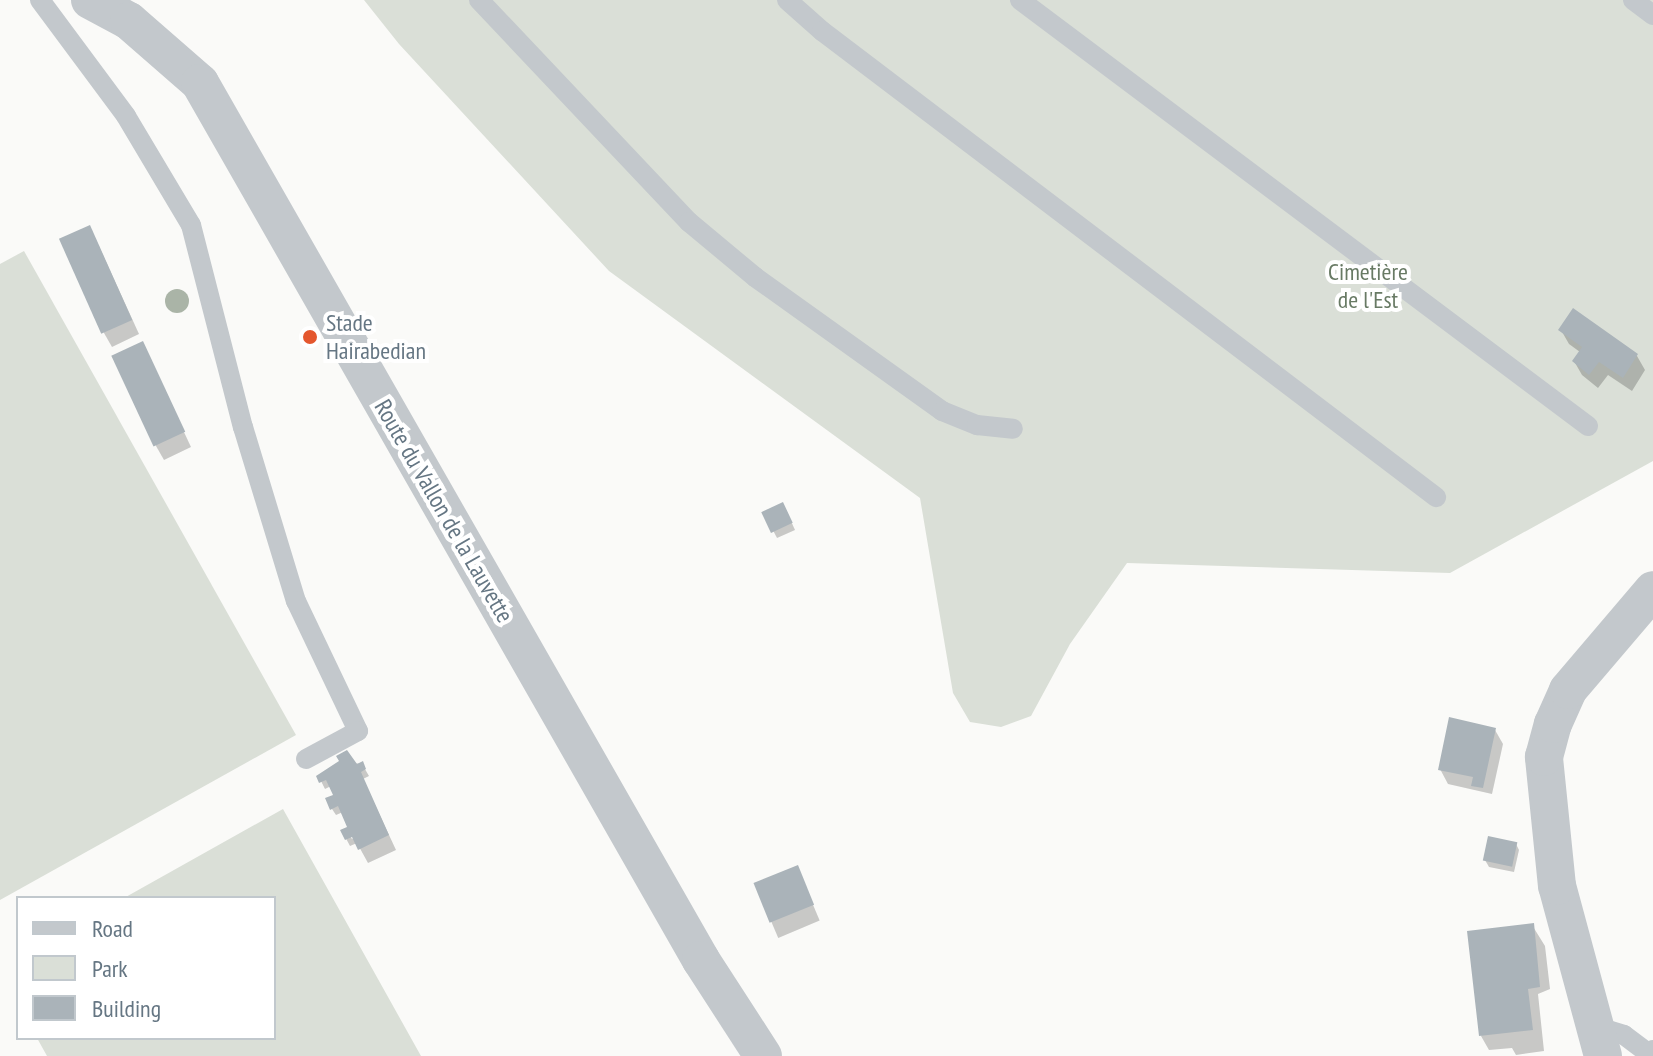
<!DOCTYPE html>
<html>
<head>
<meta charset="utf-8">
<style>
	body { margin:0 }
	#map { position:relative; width:1653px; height:1056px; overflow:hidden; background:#fafaf8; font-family:"PT Sans Narrow",sans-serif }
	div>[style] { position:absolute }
	.green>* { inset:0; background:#dadfd7 }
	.shadow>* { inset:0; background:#0003; transform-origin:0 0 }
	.building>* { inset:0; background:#aab3b9; transform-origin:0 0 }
	.lane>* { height:20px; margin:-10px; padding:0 10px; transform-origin:10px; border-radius:10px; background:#c3c8cc }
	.street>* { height:38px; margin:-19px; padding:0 19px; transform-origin:19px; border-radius:19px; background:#c3c8cc }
	.trees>* { width:24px; height:24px; margin:-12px; border-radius:50%; background:#aab4a7 }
	.dots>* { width:22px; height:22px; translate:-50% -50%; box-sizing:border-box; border:4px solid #fff; border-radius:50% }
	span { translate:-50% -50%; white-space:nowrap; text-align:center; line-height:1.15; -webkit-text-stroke:8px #fff; paint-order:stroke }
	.park-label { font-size:24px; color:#687a64 }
	.poi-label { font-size:24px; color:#657683 }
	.left { translate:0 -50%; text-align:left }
	.street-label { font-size:24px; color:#657683 }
	.legend { position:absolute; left:16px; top:896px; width:260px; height:144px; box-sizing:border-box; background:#fff; border:2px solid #c1c8cd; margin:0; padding:10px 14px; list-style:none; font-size:24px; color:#657683 }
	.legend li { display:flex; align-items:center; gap:16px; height:40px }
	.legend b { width:40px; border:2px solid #c1c8cd }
</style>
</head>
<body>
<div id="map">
	<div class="green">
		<div style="clip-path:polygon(364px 0,1653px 0,1653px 461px,1450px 573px,1127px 563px,1070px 644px,1031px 716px,1001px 727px,970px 722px,953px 693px,920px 498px,609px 271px,399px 44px)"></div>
		<div style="clip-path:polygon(24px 251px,296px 735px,0 900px,0 264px)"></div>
		<div style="clip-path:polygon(283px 809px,421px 1056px,47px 1056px,37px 1038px,274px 1038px,274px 898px,124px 898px)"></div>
	</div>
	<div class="shadow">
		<div style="clip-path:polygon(97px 242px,139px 334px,112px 347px,104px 333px)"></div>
		<div style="clip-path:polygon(1561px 330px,1637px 356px,1645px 370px,1632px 391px,1608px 375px,1598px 388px,1582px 375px,1574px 361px,1580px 352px,1569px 344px)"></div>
		<div style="clip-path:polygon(142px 343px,191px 447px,164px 460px,156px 446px)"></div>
		<div style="clip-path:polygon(786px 510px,795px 530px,777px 538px,764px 513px)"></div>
		<div style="clip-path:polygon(1495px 730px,1503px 744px,1492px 794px,1448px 784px,1440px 769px)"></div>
		<div style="clip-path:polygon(341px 762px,362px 764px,369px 776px,363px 779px,396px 850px,368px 863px,357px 843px,350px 846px,342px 831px,346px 829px,352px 839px,355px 837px,343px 812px,336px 815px,332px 809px,335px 796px,331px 786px,325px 789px,319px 777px)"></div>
		<div style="clip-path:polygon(1516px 844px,1519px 850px,1514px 872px,1489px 867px,1485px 860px)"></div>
		<div style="left:797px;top:867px;width:58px;height:45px;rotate:67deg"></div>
		<div style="clip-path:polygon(1532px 925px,1545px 946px,1550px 989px,1538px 994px,1544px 1051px,1516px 1055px,1512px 1048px,1489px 1050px,1481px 1036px)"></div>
	</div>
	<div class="building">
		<div style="left:90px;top:225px;width:104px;height:34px;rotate:66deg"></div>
		<div style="clip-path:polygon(1573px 308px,1638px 354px,1623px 378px,1599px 362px,1589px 375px,1572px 361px,1582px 347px,1558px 330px)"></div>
		<div style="left:143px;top:341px;width:100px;height:35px;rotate:65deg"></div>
		<div style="left:783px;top:502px;width:23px;height:24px;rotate:65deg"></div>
		<div style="clip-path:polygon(1449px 717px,1496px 728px,1483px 788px,1471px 786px,1473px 777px,1438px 770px)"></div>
		<div style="clip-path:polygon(347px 750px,357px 764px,363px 761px,366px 769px,361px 772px,389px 835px,358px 850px,352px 837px,345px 840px,340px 830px,347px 827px,338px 806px,330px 810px,325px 798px,333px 795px,326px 780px,319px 783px,316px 776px,339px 761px,336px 756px)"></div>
		<div style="left:1488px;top:836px;width:30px;height:25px;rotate:12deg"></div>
		<div style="left:798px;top:865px;width:43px;height:48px;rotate:68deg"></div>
		<div style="clip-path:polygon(1534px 923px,1540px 987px,1528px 989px,1533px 1030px,1479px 1036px,1467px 931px)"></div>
	</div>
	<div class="lane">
		<div style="left:40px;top:0;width:144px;rotate:53.4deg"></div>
		<div style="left:126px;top:116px;width:127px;rotate:59.2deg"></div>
		<div style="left:191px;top:225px;width:209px;rotate:75.6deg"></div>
		<div style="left:243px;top:427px;width:182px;rotate:73.1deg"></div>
		<div style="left:296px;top:601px;width:144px;rotate:64.5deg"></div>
		<div style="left:358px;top:731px;width:59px;rotate:151.7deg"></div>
		<div style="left:479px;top:0;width:306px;rotate:46.6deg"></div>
		<div style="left:689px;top:222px;width:86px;rotate:39.8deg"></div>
		<div style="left:755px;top:277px;width:230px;rotate:35.6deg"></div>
		<div style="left:942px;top:411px;width:38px;rotate:22deg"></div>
		<div style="left:977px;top:425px;width:36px;rotate:6deg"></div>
		<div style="left:787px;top:0;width:47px;rotate:41.5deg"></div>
		<div style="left:822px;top:31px;width:771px;rotate:37.2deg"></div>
		<div style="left:1020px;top:0;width:710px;rotate:36.87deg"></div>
		<div style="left:1633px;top:0;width:25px;rotate:37deg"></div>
		<div style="left:1595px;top:1026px;width:30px;rotate:17deg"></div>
		<div style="left:1624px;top:1035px;width:30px;rotate:37deg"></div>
		<div style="left:1648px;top:1053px;width:6px;rotate:-31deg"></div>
	</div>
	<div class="street">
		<div style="left:90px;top:0;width:44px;rotate:28.3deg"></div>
		<div style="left:129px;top:21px;width:94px;rotate:41.1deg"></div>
		<div style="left:200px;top:83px;width:1010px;rotate:60.26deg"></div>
		<div style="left:701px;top:960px;width:114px;rotate:57.1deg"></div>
		<div style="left:1603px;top:1056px;width:176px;rotate:-105.1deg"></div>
		<div style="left:1557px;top:886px;width:130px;rotate:-95.8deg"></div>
		<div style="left:1544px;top:757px;width:34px;rotate:-75deg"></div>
		<div style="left:1553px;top:724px;width:37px;rotate:-66deg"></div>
		<div style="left:1568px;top:690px;width:131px;rotate:-49.6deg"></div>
	</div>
	<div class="trees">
		<div style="left:177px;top:301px"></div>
	</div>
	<div class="dots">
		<div style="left:310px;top:337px;background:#e4572e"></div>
	</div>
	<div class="park-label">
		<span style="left:1368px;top:286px">Cimetière<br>de l'Est</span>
	</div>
	<div class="poi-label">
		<span class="left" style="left:326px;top:337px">Stade<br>Hairabedian</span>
	</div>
	<div class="street-label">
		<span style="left:444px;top:511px;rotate:60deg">Route du Vallon de la Lauvette</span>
	</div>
	<ul class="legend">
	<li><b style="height:10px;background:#c3c8cc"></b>Road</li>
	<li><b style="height:22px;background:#dadfd7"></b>Park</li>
	<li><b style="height:22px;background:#aab3b9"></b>Building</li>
	</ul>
</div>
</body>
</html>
